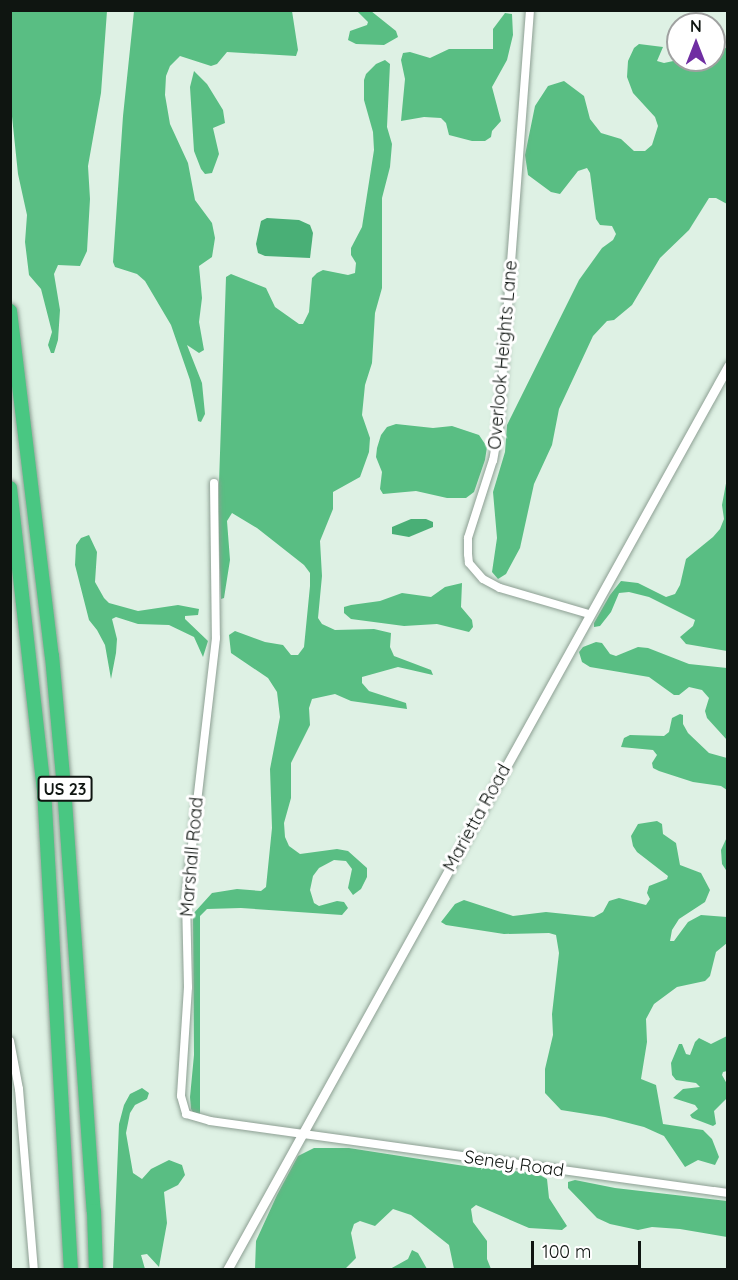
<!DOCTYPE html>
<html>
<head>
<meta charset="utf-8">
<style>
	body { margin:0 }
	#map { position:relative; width:738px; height:1280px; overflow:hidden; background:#def1e4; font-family:Quicksand,sans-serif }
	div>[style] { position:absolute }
	.forest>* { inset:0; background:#59be83 }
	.water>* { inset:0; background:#49af76 }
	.roads { filter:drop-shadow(0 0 2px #8d9f93) drop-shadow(0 0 2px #8d9f93) }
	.minor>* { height:8px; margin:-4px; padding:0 4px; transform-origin:4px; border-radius:4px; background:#fff }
	.tertiary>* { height:9px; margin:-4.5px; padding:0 4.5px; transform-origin:4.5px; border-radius:4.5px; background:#fff }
	.motorway>* { height:14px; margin:-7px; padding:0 7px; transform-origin:7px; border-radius:7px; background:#49c782 }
	span { translate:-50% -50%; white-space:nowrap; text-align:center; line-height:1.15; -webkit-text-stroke:6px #fff; paint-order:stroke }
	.shield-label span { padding:2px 4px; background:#fff; border:2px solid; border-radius:4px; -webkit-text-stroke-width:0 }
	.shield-label { font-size:16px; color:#0f1511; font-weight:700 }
	.street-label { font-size:18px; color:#0f1511 }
	.frame { position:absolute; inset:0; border:12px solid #0f1511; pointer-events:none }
	.north { position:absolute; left:666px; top:12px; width:60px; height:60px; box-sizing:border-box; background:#fff; border:2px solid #9fa1a0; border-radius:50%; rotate:0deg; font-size:16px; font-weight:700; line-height:24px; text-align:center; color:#0f1511 }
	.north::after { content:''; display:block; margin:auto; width:21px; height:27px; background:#6f2ea2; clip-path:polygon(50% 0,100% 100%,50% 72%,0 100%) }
	.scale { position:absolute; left:531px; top:1241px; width:110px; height:27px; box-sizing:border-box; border:3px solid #0f1511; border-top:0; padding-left:8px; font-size:18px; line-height:21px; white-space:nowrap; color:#0f1511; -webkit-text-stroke:4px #fff; paint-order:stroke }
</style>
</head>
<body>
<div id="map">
	<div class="forest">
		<div style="clip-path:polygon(10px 11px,107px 11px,101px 93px,88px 166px,90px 199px,87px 251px,80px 266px,58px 265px,54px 274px,60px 310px,58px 340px,54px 353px,51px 353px,48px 345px,52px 332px,41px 289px,29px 275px,25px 242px,27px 215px,18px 174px,11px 107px)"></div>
		<div style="clip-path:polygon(134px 11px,292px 11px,298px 50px,296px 56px,227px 52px,217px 64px,211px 66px,180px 56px,170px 66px,166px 76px,165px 95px,170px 124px,188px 163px,195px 200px,212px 223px,215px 238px,212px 257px,199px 266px,202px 298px,199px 322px,204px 350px,199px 353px,187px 345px,202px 383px,205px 414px,201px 422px,198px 421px,190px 380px,171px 325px,145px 281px,137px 274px,115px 267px,113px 262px,123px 116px)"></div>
		<div style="clip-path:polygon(357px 11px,371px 11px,396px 31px,398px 37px,384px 45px,356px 44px,348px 40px,350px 31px,367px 25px,368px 22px)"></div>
		<div style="clip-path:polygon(505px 13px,512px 14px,513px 35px,507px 60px,492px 87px,501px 121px,492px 131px,491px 137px,485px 141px,472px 141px,449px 135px,446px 123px,441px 118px,424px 117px,401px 121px,405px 79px,401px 60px,403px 53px,410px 52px,430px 58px,449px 49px,493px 49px,493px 29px)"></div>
		<div style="clip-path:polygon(714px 40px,727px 49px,727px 204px,716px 198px,709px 198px,689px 230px,660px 258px,632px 305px,614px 320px,607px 321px,593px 336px,559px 409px,552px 445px,534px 484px,520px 548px,506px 574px,498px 579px,492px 572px,497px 538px,493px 492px,505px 452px,507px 425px,579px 280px,602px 248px,613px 240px,616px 234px,612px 226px,600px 225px,596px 219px,590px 173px,587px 168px,578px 171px,560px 194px,551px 192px,528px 175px,525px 155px,535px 106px,548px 86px,564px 81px,584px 96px,590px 119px,601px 133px,621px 139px,634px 151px,645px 151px,652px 145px,658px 126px,655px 117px,633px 93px,627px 77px,628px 61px,634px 48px,639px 44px,663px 47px,657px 61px,664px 63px,678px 60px,714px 60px)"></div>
		<div style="clip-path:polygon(385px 60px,390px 64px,387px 127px,392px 144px,390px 167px,382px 198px,382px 288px,375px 313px,372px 363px,365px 385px,362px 415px,370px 438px,369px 452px,360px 477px,333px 492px,333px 509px,320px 541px,322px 576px,318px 618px,322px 624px,335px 630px,374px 629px,391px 633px,390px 647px,394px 656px,431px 670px,433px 675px,398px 667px,362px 677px,362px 683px,369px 691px,406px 703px,407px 709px,351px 701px,335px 694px,312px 699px,309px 708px,310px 725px,291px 763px,291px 798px,284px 823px,285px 837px,289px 846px,300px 854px,337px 849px,348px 851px,367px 868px,367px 877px,361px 889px,353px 895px,348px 888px,352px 869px,346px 861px,334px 860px,319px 868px,313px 876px,310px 890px,314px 903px,319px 906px,337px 901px,344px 902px,348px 908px,342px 915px,241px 908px,207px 909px,200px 916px,200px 1114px,194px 1114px,191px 1109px,190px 1097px,194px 1055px,193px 914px,212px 893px,237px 889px,261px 891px,266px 887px,272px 828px,270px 769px,280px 717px,277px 692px,268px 678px,231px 653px,229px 635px,235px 631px,265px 642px,283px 645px,291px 655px,298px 655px,304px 647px,310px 586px,310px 573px,304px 565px,257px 528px,232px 513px,227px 521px,230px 560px,224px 598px,221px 599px,218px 512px,226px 277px,231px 274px,266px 288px,275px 307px,299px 324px,303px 324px,309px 312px,312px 278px,317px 273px,323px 270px,348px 275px,355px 273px,356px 263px,351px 255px,351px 248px,362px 227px,374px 150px,373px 132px,364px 100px,364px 80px,366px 74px,376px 64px)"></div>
		<div style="clip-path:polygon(194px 71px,207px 84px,223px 110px,225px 123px,213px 128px,219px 154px,212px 173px,205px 174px,201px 169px,194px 151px,190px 87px)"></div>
		<div style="clip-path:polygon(396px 424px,433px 428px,452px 426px,479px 435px,487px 447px,485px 460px,474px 492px,466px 498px,447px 498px,416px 491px,383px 494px,380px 489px,382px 472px,376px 457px,377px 448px,381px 435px,387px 427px)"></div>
		<div style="clip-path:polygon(727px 478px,727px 651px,686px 644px,680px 637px,693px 626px,695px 620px,649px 597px,629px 592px,619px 593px,611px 612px,600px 626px,594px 627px,594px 623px,610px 595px,621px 581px,638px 583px,666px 597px,675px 594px,680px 585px,686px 559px,713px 537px,720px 529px,724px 519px,722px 505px)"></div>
		<div style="clip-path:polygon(89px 535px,97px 552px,95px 582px,104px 598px,109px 603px,138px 611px,178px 605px,199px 609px,198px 615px,185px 616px,185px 619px,208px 641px,203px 657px,194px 637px,169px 625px,138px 624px,116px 617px,112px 619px,117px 639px,116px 653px,111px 679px,105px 645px,97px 630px,89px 620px,75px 565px,76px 545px,81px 538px)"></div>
		<div style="clip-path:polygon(462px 583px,461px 607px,472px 620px,473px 627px,469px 632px,437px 624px,404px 626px,351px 619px,344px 613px,344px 607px,351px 605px,380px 601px,402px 593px,431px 597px,445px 587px)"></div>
		<div style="clip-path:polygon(596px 642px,602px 643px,610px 654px,616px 656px,638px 647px,648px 648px,689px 664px,727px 668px,727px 740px,707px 718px,705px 711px,709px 698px,702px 690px,689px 687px,679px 695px,674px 695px,649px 677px,590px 667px,582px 662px,579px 652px,583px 647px)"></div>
		<div style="clip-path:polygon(680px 714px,683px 715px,683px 724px,688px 733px,709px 753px,727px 758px,727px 790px,721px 786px,693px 782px,659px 771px,653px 768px,652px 763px,657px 755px,653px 750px,621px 747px,624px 738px,630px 735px,664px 736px,669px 732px,672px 718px)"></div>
		<div style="clip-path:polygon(657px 821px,662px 824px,663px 834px,676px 843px,680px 865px,701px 873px,710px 890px,705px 902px,679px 919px,672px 930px,670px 941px,674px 941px,688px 922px,701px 915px,727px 917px,727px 943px,716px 952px,710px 976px,705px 981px,677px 987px,654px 1004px,646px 1019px,647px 1042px,641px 1079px,656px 1085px,663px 1124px,703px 1130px,712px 1139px,719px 1157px,715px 1165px,698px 1160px,685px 1167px,664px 1136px,644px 1127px,605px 1117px,561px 1110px,545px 1093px,545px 1069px,553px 1035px,552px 1014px,559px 953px,556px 935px,549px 933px,504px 934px,446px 925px,441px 922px,455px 904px,464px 900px,513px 916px,546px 912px,594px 917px,603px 912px,609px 901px,619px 898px,646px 905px,650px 899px,647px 893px,649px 886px,667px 879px,668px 876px,637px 852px,633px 846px,631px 836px,638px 824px)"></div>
		<div style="clip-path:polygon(727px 837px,728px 869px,726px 870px,722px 864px,721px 850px)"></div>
		<div style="clip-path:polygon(727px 1036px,727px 1071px,723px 1072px,722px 1075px,727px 1084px,727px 1098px,714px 1111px,716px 1124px,713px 1126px,692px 1118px,690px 1115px,698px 1109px,695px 1105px,673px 1098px,683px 1089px,700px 1087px,696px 1083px,676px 1080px,672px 1075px,671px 1063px,679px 1044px,682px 1044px,686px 1054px,690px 1055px,695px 1042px,699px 1038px,711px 1044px)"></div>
		<div style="clip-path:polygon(142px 1088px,149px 1093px,147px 1099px,135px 1105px,130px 1113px,126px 1133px,133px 1173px,142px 1179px,151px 1169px,169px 1160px,182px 1165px,185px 1175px,178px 1185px,164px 1192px,167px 1223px,159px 1267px,147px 1254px,141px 1255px,145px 1269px,113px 1269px,119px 1124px,124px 1105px,130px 1094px)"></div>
		<div style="clip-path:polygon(314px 1148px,349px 1148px,471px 1167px,536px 1173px,547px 1179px,549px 1198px,567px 1226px,562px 1230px,529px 1228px,476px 1205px,471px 1209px,473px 1222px,487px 1241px,487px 1259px,491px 1269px,454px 1269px,449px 1245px,411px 1215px,393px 1209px,375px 1226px,360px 1221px,354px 1224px,351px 1233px,356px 1258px,345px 1269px,255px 1269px,256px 1241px,277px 1195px,298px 1156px)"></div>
		<div style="clip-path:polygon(575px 1180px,615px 1188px,727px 1201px,727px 1237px,680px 1229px,652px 1227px,638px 1230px,610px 1224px,597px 1218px,568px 1188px,568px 1182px)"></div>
		<div style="clip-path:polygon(412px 1250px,418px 1253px,427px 1269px,390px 1269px,408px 1259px)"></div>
	</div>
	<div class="water">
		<div style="clip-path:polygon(267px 218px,299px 220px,310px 225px,313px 233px,310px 258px,265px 256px,258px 253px,256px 244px,261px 221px)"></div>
		<div style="clip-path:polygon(411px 519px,426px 519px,433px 522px,433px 527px,409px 537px,392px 534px,392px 527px)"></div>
	</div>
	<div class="roads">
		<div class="minor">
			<div style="left:530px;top:10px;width:418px;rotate:94.3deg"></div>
			<div style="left:499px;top:427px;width:34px;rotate:100deg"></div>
			<div style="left:493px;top:460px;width:82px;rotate:107.8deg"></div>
			<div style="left:468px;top:538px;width:16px;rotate:90deg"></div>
			<div style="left:468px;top:554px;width:9px;rotate:84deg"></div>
			<div style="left:469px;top:563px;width:21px;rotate:49deg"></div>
			<div style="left:483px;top:579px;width:19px;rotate:28deg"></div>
			<div style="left:500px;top:588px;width:93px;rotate:16.3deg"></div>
			<div style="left:214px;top:483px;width:155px;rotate:89.3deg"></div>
			<div style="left:216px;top:638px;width:263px;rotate:96.6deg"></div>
			<div style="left:186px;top:899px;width:88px;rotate:88.7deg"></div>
			<div style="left:188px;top:987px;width:109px;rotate:93.7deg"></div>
			<div style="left:181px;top:1096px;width:19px;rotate:74deg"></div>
			<div style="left:186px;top:1114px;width:25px;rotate:16deg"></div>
			<div style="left:210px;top:1121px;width:523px;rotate:7.91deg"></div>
			<div style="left:10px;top:1041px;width:49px;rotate:79.4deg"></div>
			<div style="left:19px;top:1089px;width:182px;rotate:85.3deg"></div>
		</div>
		<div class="tertiary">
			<div style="left:227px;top:1270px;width:1034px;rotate:-61deg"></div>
		</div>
		<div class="motorway">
			<div style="left:10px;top:311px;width:348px;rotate:83.1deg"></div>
			<div style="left:52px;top:656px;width:132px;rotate:84.8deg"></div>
			<div style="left:64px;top:787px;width:425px;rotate:86deg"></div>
			<div style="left:94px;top:1211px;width:59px;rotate:88.1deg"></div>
			<div style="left:10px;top:488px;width:303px;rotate:83.6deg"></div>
			<div style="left:44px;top:789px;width:482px;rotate:86.8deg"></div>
		</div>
	</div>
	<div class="shield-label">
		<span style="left:65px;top:789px">US 23</span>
	</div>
	<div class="street-label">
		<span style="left:503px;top:355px;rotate:-85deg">Overlook Heights Lane</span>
		<span style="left:477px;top:818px;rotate:-61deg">Marietta Road</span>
		<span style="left:192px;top:857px;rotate:-85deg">Marshall Road</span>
		<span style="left:514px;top:1164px;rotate:8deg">Seney Road</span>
	</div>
	<div class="frame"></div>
	<div class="north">N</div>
	<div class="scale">100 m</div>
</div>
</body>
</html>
